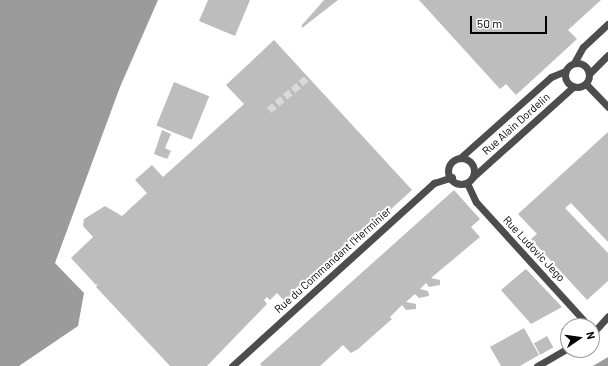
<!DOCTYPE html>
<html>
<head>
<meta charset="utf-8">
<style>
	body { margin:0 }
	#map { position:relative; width:608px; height:366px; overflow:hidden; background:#fff; font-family:Barlow,sans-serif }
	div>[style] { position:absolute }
	.water>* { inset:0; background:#9b9b9b }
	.building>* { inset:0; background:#bdbdbd; transform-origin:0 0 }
	.minor-tunnel>* { height:7px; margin-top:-3.5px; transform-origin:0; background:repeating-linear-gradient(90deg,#d9d9d9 0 7px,transparent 0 10.5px) }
	.minor>* { height:7px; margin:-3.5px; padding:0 3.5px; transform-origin:3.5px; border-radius:3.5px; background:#4d4d4d }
	.minor>.ring { margin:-3.5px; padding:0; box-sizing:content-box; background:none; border:7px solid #4d4d4d; border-radius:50% }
	span { translate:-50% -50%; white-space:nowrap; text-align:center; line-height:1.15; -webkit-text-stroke:4px #fff; paint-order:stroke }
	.street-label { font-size:11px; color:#000 }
	.north { position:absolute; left:560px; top:318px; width:40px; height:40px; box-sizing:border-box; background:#fff; border:1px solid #999; border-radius:50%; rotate:77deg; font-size:11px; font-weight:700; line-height:16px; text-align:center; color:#000 }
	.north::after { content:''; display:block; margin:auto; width:14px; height:18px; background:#000; clip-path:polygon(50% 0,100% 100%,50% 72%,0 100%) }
	.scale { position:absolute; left:470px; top:16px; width:77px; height:18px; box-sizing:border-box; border:2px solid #000; border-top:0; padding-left:5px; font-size:12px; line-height:14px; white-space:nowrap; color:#000; -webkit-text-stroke:3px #fff; paint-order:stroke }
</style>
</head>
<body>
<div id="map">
	<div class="water">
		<div style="clip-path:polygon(0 0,158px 0,120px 87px,55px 263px,84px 293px,78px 326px,19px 366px,0 366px)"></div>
		<div style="clip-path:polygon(608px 357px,608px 366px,593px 366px)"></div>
	</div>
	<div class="building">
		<div style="clip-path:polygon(208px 0,250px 0,235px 36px,199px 21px)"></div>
		<div style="clip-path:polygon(324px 0,338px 0,302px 28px,302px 25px)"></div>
		<div style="clip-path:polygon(419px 0,601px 0,568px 30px,577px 39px,516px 95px,506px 84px,500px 89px)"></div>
		<div style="clip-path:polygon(274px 40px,412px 190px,287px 304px,277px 293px,270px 300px,267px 297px,264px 300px,267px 304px,207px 366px,170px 366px,96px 287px,98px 283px,96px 285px,71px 258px,93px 237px,83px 226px,84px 219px,105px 206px,122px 216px,147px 193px,135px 180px,152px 165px,163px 177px,244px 104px,226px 85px)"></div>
		<div style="left:174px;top:82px;width:38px;height:47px;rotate:22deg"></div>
		<div style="clip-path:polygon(162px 130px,171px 134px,165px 148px,171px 151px,167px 159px,154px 154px)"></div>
		<div style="clip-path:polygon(608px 132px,608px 242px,571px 203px,565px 208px,608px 253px,608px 281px,587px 300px,531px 239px,537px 234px,518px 214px)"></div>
		<div style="clip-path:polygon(454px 190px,480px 219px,471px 227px,480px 237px,431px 278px,440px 280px,440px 285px,429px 287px,426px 283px,420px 289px,428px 291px,429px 296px,419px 298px,415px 294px,406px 302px,416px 304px,416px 309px,406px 310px,402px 305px,390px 317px,392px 319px,358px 349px,351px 353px,343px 345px,320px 366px,262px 366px,260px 364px)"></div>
		<div style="clip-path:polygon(526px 269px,562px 307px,531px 324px,501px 290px)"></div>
		<div style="clip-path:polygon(566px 326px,568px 332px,564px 335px,561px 329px)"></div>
		<div style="clip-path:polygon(524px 328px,539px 355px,520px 366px,501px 366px,490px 347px)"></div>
		<div style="left:547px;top:336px;width:13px;height:15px;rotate:61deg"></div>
	</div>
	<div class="minor-tunnel">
		<div style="left:269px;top:110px;width:51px;rotate:-40.2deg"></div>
	</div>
	<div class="minor">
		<div class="ring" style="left:565px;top:63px;width:17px;height:17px"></div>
		<div style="left:574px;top:63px;width:18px;rotate:-61deg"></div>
		<div style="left:583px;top:47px;width:34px;rotate:-43deg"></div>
		<div style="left:590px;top:73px;width:25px;rotate:-45deg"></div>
		<div style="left:586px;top:84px;width:32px;rotate:46deg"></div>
		<div style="left:460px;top:158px;width:122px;rotate:-41.7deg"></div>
		<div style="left:551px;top:77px;width:15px;rotate:-23deg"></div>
		<div class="ring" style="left:448px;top:158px;width:19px;height:19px"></div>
		<div style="left:473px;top:177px;width:135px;rotate:-42deg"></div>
		<div style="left:467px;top:183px;width:21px;rotate:65deg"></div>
		<div style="left:476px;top:202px;width:168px;rotate:47.7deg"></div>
		<div style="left:592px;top:334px;width:24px;rotate:-48deg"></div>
		<div style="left:232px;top:366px;width:273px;rotate:-42.2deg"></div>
		<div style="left:434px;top:183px;width:19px;rotate:-18deg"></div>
		<div style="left:537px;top:366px;width:36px;rotate:-30deg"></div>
	</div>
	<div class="street-label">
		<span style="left:516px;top:124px;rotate:-42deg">Rue Alain Dordelin</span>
		<span style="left:534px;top:249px;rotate:47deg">Rue Ludovic Jego</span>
		<span style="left:333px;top:260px;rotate:-42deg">Rue du Commandant l'Herminier</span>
	</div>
	<div class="north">N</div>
	<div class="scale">50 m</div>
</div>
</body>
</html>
